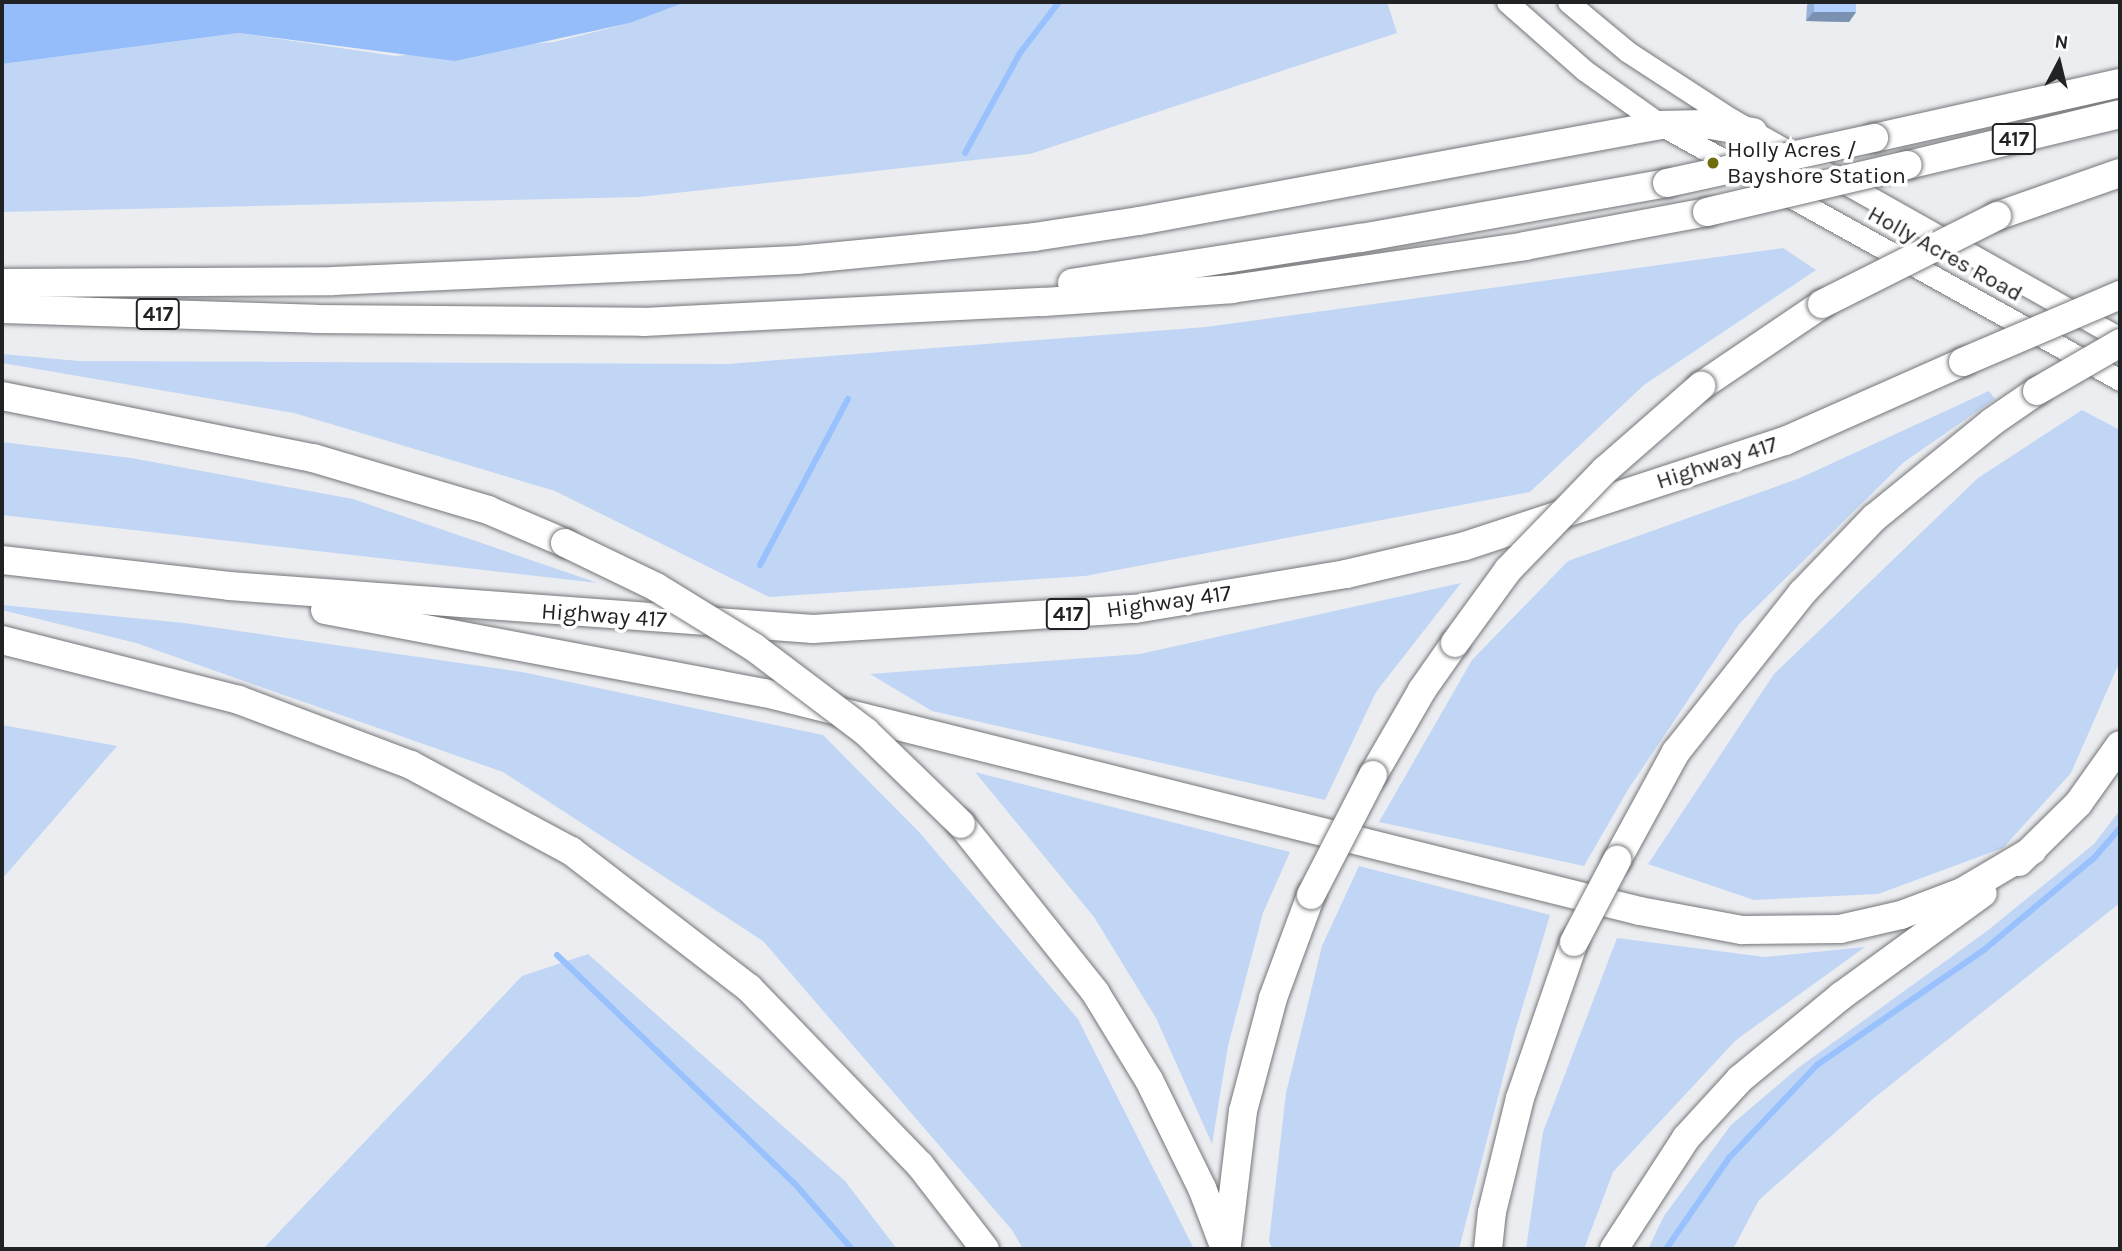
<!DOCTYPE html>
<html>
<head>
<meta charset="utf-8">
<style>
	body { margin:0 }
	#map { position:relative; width:2122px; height:1251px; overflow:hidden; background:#ebedf0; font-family:Karla,sans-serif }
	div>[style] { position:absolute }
	.green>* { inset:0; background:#c1d6f4 }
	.forest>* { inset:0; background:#94bdfa }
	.stream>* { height:6px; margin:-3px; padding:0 3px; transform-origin:3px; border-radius:3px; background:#98c1fe }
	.roads { filter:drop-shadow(0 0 2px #747679) drop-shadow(0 0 2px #747679) }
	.secondary>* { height:21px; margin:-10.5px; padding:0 10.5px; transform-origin:10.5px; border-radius:10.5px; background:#fff }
	.motorway>* { height:28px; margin:-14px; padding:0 14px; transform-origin:14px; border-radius:14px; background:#fff }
	.bridges { filter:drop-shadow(0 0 2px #747679) drop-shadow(0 0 2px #747679) }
	.motorway-bridge>* { height:28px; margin:-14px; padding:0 14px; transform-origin:14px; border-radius:14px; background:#fff }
	.wall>* { inset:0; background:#97b2da }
	.shaded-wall>* { inset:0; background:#7b91b2 }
	.building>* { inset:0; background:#b0cffe; transform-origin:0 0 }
	.dots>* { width:19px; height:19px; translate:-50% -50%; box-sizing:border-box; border:4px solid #fff; border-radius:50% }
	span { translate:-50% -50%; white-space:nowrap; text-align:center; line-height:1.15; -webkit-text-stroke:7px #fff; paint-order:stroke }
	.shield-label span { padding:2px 5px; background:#fff; border:2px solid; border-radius:5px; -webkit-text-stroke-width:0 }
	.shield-label { font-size:21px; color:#212223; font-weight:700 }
	.poi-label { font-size:23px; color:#212223 }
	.left { translate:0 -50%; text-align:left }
	.street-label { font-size:23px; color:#212223 }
	.frame { position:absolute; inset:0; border:4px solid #212223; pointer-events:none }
	.north { position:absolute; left:2024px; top:28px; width:70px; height:70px; -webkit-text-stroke:5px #fff; paint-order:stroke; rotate:7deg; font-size:19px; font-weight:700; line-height:28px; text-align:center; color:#212223 }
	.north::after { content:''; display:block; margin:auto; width:24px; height:32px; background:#212223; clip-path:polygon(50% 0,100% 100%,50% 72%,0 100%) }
</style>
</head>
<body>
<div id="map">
	<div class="green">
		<div style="clip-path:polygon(686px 2px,1387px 2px,1397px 33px,1030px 154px,639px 197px,2px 212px,2px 64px,239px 33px,395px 56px,554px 42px,630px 23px)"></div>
		<div style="clip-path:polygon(1783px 248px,1816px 270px,1644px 385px,1530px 492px,1085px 576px,769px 597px,555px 491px,294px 413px,2px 363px,2px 354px,79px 361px,727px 364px,1206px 327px)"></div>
		<div style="clip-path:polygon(1989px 391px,1995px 399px,1904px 462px,1739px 624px,1629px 788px,1584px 866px,1379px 822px,1472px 660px,1568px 561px,1800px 478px)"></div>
		<div style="clip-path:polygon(2082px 410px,2120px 430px,2120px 661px,2071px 773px,2003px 848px,1878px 894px,1754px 900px,1648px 864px,1774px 674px,1978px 478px)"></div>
		<div style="clip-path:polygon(2px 442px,131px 458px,353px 499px,598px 583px,2px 515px)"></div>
		<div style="clip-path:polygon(1461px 583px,1376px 692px,1325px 800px,932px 711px,870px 674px,1140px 654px)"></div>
		<div style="clip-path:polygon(2px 605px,184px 623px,522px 672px,823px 735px,920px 833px,1078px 1019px,1194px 1249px,1023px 1249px,1012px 1230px,763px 941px,503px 772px,136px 643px,2px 610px)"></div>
		<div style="clip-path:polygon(2px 725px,117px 746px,2px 879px)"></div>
		<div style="clip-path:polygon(975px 772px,1290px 852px,1263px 913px,1228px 1046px,1212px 1144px,1156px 1018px,1094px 917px)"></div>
		<div style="clip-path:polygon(2120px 810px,2120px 903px,1874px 1098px,1759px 1200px,1733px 1249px,1648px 1249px,1664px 1216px,1731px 1125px,1798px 1068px,1987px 931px,2094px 844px)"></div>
		<div style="clip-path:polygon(1359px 866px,1550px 915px,1514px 1035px,1459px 1249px,1272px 1249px,1269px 1241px,1286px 1093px,1322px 946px)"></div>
		<div style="clip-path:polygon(1617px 938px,1765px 957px,1865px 947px,1736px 1040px,1613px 1172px,1584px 1249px,1526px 1249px,1543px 1132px)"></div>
		<div style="clip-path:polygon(588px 954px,845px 1181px,897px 1249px,263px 1249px,522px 976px)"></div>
	</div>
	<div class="forest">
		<div style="clip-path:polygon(2px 2px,686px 2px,630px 23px,455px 61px,239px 33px,2px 64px)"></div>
	</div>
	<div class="stream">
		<div style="left:965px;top:153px;width:114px;rotate:-61.2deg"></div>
		<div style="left:1020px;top:53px;width:64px;rotate:-52.6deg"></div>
		<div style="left:760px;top:565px;width:188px;rotate:-62.1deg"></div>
		<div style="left:557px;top:955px;width:330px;rotate:43.9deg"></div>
		<div style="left:795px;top:1184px;width:86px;rotate:48.8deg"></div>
		<div style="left:1666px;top:1249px;width:111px;rotate:-55.3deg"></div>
		<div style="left:1729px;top:1158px;width:128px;rotate:-46.6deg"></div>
		<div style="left:1817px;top:1065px;width:204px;rotate:-34.6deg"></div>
		<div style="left:1985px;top:949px;width:142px;rotate:-39.9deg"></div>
		<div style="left:2094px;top:858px;width:40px;rotate:-49deg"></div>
	</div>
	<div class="roads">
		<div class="secondary">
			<div style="left:1507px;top:2px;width:103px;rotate:41.4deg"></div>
			<div style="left:1584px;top:70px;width:95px;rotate:35.5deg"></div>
			<div style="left:1661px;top:125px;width:525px;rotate:29.05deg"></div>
			<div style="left:1568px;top:2px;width:78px;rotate:39.8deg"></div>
			<div style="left:1628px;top:52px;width:123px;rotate:33deg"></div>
			<div style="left:1731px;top:119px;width:446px;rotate:29.4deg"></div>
		</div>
		<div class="motorway">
			<div style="left:1874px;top:138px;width:252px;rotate:-12.6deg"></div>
			<div style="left:1908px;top:165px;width:218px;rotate:-13.5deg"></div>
			<div style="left:1997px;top:216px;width:130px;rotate:-19.3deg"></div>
			<div style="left:2px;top:283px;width:331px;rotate:-0.3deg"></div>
			<div style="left:333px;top:281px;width:464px;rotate:-2.6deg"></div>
			<div style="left:797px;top:260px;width:238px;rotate:-5.5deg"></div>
			<div style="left:1034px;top:237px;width:106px;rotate:-8.7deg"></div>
			<div style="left:1139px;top:221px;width:531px;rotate:-10.42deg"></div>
			<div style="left:1661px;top:125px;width:43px;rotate:-1.3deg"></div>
			<div style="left:1704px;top:124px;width:50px;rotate:9.3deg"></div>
			<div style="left:1072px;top:283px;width:292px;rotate:-8.9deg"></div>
			<div style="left:1361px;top:238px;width:311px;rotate:-10.2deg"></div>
			<div style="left:2px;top:309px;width:313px;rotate:1.8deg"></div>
			<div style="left:315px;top:319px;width:329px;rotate:0.5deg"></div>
			<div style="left:644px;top:322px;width:400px;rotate:-2.9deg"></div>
			<div style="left:1043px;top:302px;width:189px;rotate:-3.9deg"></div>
			<div style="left:1232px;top:289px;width:296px;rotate:-8.3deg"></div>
			<div style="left:1525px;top:246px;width:185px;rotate:-10.6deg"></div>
			<div style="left:1701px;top:386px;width:146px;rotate:-34.1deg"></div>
			<div style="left:2px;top:396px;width:317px;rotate:11.3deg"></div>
			<div style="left:313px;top:458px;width:183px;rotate:16.5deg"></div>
			<div style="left:488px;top:510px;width:84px;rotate:23.2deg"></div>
			<div style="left:2px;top:560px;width:228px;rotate:6.5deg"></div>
			<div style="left:229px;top:586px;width:586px;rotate:4.21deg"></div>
			<div style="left:813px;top:629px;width:323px;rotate:-3.6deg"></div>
			<div style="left:1135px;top:609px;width:214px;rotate:-9.4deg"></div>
			<div style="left:1346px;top:574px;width:122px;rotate:-13.2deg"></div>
			<div style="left:1465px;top:546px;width:337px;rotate:-18.2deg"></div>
			<div style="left:1785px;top:441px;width:195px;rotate:-23.9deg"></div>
			<div style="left:325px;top:610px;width:448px;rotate:10.7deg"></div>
			<div style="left:765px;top:693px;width:902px;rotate:13.99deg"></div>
			<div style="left:1640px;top:911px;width:104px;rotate:10.6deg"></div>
			<div style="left:1742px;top:930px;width:98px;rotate:-0.6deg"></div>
			<div style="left:1840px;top:929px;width:63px;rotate:-12.9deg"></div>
			<div style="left:1901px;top:915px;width:65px;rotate:-20.7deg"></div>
			<div style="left:1962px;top:892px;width:82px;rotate:-30.6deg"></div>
			<div style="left:2px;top:640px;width:244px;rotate:14.2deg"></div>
			<div style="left:239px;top:700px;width:184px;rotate:20.7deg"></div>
			<div style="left:411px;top:765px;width:182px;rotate:28.3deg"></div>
			<div style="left:571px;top:851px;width:225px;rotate:37.6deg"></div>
			<div style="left:749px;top:988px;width:246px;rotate:46deg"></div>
			<div style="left:920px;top:1165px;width:106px;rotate:52.3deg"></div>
			<div style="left:1373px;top:775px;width:98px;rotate:-60deg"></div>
			<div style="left:1422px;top:690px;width:57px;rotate:-54.9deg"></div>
			<div style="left:961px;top:824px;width:215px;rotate:51.4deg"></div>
			<div style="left:1095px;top:992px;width:103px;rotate:58.5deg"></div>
			<div style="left:1149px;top:1080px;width:120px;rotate:63.9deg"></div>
			<div style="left:1202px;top:1188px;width:65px;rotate:69.3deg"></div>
			<div style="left:1617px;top:860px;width:123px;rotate:-61.4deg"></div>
			<div style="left:1676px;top:752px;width:203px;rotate:-51.6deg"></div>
			<div style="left:1802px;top:593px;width:104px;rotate:-46.2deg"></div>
			<div style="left:1874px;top:518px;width:152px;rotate:-39.1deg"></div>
			<div style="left:1992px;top:422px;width:55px;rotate:-34.6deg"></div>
			<div style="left:2019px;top:862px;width:83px;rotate:-44.5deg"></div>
			<div style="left:2078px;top:804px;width:72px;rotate:-54.6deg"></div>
			<div style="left:1227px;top:1245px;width:135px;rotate:-83.2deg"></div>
			<div style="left:1243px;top:1111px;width:117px;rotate:-75.1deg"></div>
			<div style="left:1273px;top:998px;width:110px;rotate:-69.7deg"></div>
			<div style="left:1488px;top:1249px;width:37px;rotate:-84deg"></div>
			<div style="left:1492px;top:1212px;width:117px;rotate:-76.2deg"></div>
			<div style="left:1520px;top:1098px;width:165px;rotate:-70.9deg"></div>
			<div style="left:1614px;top:1249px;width:132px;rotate:-57deg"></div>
			<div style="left:1686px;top:1138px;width:80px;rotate:-47.5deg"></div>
			<div style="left:1740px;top:1079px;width:131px;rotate:-39.4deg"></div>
			<div style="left:1841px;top:996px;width:175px;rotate:-36deg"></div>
		</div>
	</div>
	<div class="bridges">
		<div class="motorway-bridge">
			<div style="left:1667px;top:183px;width:212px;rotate:-12.3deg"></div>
			<div style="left:1707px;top:212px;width:206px;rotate:-13.2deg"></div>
			<div style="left:1822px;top:304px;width:196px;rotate:-26.7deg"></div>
			<div style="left:1963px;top:362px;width:171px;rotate:-23.1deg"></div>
			<div style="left:2037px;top:391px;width:96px;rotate:-30deg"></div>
			<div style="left:565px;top:543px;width:101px;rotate:25.8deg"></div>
			<div style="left:656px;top:587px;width:116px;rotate:31.6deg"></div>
			<div style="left:755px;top:648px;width:139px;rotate:37.1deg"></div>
			<div style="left:866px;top:732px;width:132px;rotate:44.1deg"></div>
			<div style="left:1455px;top:643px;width:90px;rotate:-54deg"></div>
			<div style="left:1508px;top:570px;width:139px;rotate:-45.9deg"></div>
			<div style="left:1605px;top:470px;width:128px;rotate:-41.2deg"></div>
			<div style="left:1311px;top:895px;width:135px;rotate:-62.7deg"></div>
			<div style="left:1574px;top:942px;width:93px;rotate:-62.3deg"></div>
		</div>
	</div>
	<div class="wall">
		<div style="clip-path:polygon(1810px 2px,1856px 2px,1856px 12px,1849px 22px,1806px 21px,1807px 5px)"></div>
	</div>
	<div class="shaded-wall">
		<div style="clip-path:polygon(1813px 12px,1856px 12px,1849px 22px,1806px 21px)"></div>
	</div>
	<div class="building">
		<div style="left:1814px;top:2px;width:42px;height:10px"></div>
	</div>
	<div class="dots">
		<div style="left:1713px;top:163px;background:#706d0d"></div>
	</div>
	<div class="shield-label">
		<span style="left:2014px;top:139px">417</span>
		<span style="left:158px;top:314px">417</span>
		<span style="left:1068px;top:614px">417</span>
	</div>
	<div class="poi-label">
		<span class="left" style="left:1727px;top:163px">Holly Acres /<br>Bayshore Station</span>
	</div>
	<div class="street-label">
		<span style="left:1945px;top:254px;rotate:29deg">Holly Acres Road</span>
		<span style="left:1717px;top:463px;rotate:-18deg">Highway 417</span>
		<span style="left:1169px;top:602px;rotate:-8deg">Highway 417</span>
		<span style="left:604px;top:616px;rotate:4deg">Highway 417</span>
	</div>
	<div class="frame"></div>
	<div class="north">N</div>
</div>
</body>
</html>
